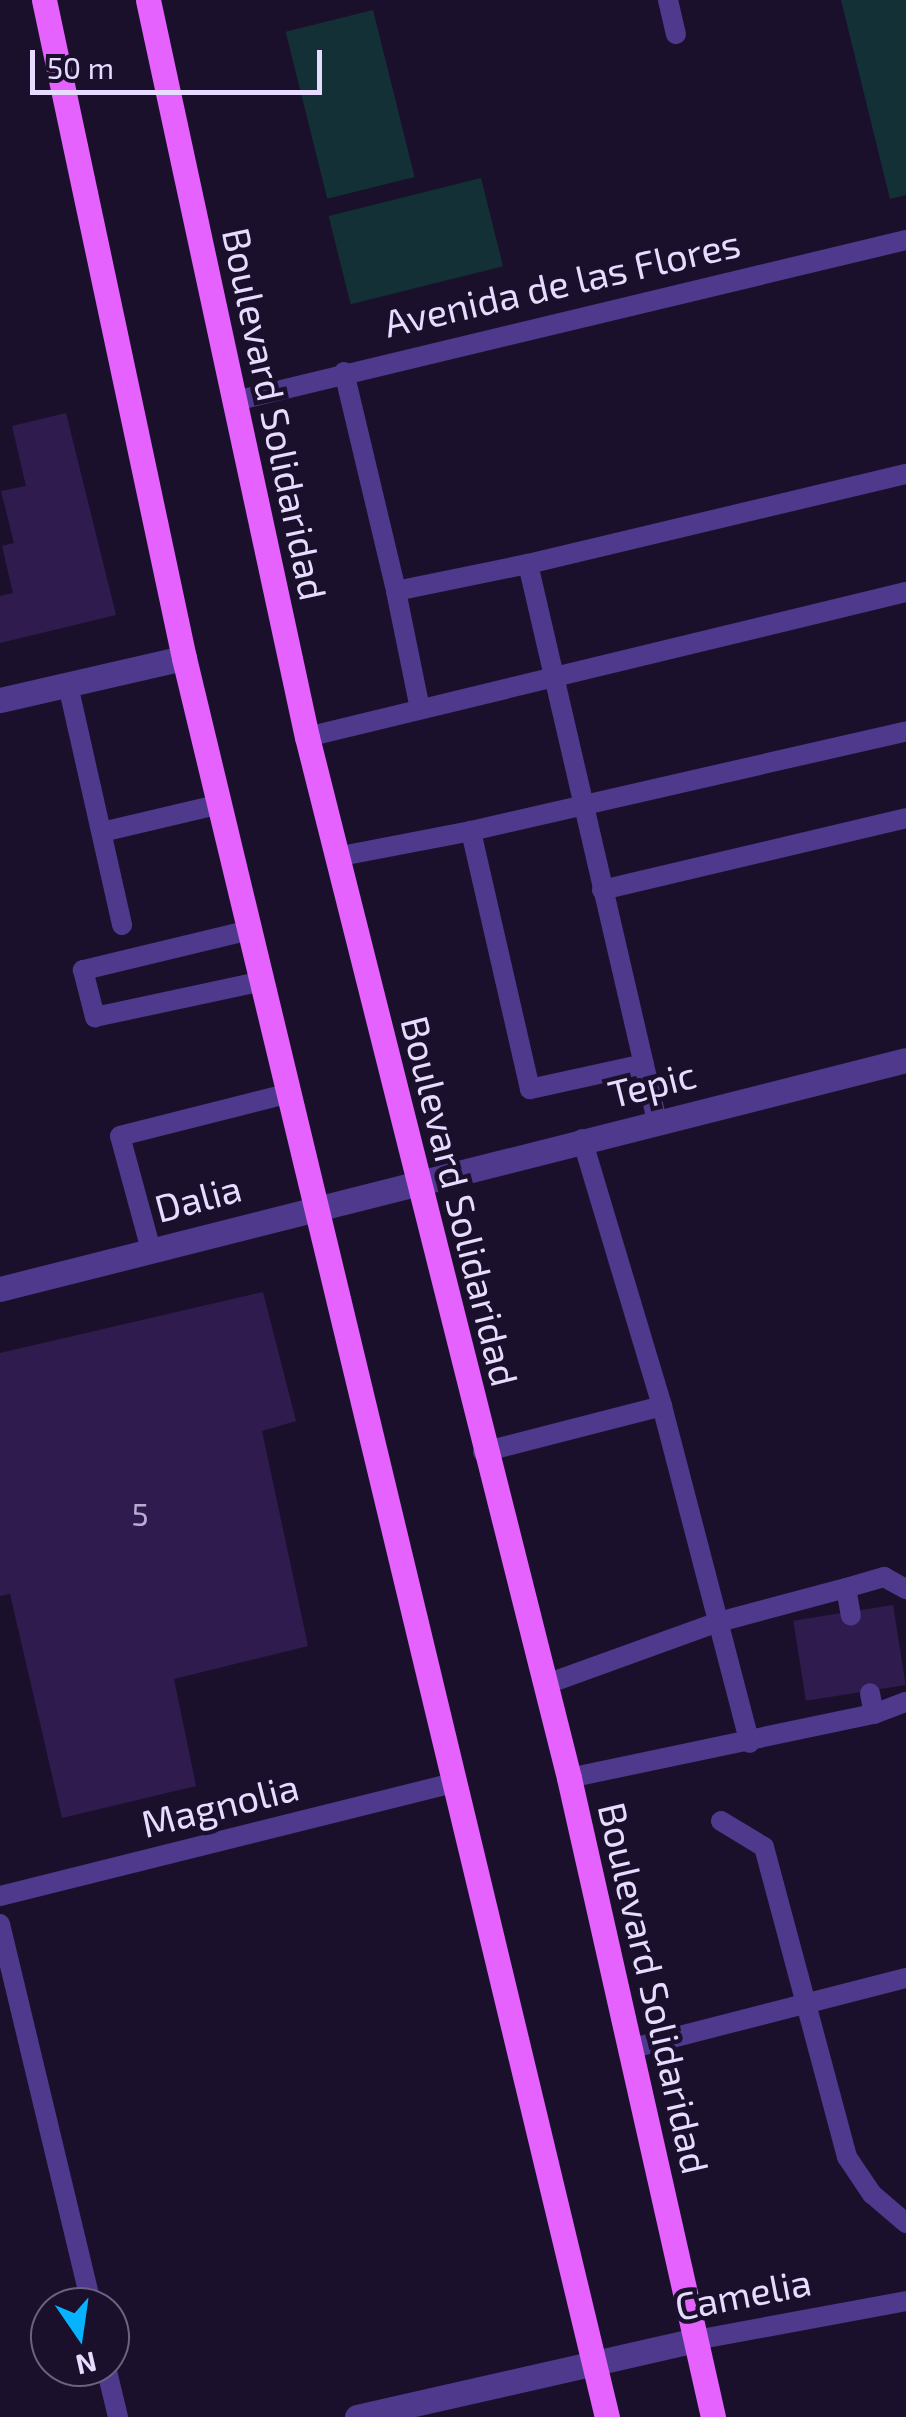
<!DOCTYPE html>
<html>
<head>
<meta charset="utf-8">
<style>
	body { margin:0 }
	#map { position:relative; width:906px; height:2417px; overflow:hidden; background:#1b102c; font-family:"Exo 2",sans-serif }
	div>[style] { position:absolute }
	.green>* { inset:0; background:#133036; transform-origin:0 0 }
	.building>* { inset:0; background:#301b4e; transform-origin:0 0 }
	.lane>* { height:20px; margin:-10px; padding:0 10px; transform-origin:10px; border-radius:10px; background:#4e398d }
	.street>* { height:25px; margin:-12.5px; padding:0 12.5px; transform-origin:12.5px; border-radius:12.5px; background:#4e398d }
	.primary>* { height:25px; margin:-12.5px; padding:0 12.5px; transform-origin:12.5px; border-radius:12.5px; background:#e562ff }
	span { translate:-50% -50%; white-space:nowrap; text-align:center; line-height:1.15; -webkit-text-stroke:9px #1b102c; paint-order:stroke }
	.number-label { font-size:32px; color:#b9abd3 }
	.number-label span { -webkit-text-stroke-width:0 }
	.street-label { font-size:38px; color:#e7dbff }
	.north { position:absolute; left:30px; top:2287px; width:100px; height:100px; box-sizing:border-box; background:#1b102c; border:2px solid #6d6180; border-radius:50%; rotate:167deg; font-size:28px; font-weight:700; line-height:40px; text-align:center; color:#e7dbff }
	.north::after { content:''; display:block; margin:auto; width:35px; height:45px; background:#07b3ff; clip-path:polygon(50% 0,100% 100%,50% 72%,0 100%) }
	.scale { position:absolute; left:30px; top:50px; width:292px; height:45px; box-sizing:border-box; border:5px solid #e7dbff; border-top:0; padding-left:12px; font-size:30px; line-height:35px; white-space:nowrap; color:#e7dbff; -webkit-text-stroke:8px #1b102c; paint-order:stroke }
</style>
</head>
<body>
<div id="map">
	<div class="green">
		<div style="clip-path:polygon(841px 0,906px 0,906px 195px,890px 199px)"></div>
		<div style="left:373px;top:10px;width:172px;height:90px;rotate:76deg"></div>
		<div style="left:481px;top:178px;width:91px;height:157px;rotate:76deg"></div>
	</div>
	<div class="building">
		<div style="clip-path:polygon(66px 413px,116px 615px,0 643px,0 596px,13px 593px,2px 546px,14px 543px,1px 491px,26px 486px,12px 426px)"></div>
		<div style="clip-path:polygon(263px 1292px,296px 1421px,262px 1431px,308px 1646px,174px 1679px,196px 1786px,62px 1818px,10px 1594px,0 1596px,0 1353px)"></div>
		<div style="left:893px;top:1605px;width:81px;height:101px;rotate:81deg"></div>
	</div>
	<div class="lane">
		<div style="left:668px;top:0;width:35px;rotate:77deg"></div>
		<div style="left:344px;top:372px;width:225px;rotate:76.6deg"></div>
		<div style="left:396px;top:591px;width:135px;rotate:-11.6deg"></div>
		<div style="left:235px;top:401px;width:690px;rotate:-13.49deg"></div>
		<div style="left:396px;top:591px;width:120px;rotate:78.5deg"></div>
		<div style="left:68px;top:685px;width:246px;rotate:77.3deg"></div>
		<div style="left:307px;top:737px;width:616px;rotate:-13.61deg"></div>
		<div style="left:102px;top:832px;width:121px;rotate:-13.3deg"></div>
		<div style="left:336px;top:857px;width:137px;rotate:-10.9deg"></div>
		<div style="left:602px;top:890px;width:312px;rotate:-13.3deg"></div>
		<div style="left:250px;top:930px;width:172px;rotate:166.5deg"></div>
		<div style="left:83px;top:970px;width:49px;rotate:75.7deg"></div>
		<div style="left:95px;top:1017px;width:172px;rotate:-12.1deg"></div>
		<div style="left:644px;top:1064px;width:117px;rotate:167.6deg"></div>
		<div style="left:530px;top:1089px;width:265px;rotate:-102.9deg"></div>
		<div style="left:471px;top:831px;width:446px;rotate:-12.9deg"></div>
		<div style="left:657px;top:1121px;width:572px;rotate:-103.04deg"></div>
		<div style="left:528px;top:564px;width:389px;rotate:-13.4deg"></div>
		<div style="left:582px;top:1139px;width:279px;rotate:73.3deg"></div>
		<div style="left:662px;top:1406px;width:348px;rotate:75.4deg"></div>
		<div style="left:151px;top:1250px;width:118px;rotate:-105.2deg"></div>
		<div style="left:120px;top:1136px;width:175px;rotate:-14.2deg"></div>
		<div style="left:483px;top:1452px;width:185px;rotate:-14.4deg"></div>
		<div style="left:846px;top:1588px;width:40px;rotate:-16deg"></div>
		<div style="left:884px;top:1577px;width:25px;rotate:29deg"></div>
		<div style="left:544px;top:1685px;width:182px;rotate:-19.9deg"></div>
		<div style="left:715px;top:1623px;width:136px;rotate:-15deg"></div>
		<div style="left:846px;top:1588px;width:28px;rotate:80deg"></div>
		<div style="left:874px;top:1714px;width:34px;rotate:-21deg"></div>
		<div style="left:569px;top:1778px;width:312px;rotate:-11.9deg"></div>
		<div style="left:874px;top:1714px;width:21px;rotate:-101deg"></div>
		<div style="left:721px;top:1821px;width:50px;rotate:31.2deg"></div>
		<div style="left:764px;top:1847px;width:321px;rotate:75deg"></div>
		<div style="left:847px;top:2157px;width:45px;rotate:56deg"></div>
		<div style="left:872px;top:2194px;width:45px;rotate:40.5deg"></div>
		<div style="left:0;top:1896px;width:470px;rotate:-14deg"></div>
		<div style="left:0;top:1924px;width:394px;rotate:76.5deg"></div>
		<div style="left:629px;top:2049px;width:286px;rotate:-14.4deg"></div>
		<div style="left:696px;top:2340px;width:214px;rotate:-10.5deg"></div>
		<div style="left:106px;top:2367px;width:51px;rotate:76.5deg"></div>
	</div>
	<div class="street">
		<div style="left:0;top:700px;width:189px;rotate:-12.9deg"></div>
		<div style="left:0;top:1289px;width:934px;rotate:-14.18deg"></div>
		<div style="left:357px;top:2417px;width:348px;rotate:-12.8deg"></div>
	</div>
	<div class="primary">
		<div style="left:44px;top:0;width:673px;rotate:77.99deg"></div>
		<div style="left:184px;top:658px;width:1809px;rotate:76.48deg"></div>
		<div style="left:148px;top:0;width:754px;rotate:77.83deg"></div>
		<div style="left:307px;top:737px;width:1073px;rotate:75.87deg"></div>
		<div style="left:569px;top:1778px;width:655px;rotate:77.3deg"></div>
	</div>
	<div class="number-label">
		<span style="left:140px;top:1513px">5</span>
	</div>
	<div class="street-label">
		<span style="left:562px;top:283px;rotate:-13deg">Avenida de las Flores</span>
		<span style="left:275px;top:414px;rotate:78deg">Boulevard Solidaridad</span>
		<span style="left:652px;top:1084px;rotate:-14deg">Tepic</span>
		<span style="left:198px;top:1198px;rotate:-15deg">Dalia</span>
		<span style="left:460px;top:1201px;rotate:76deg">Boulevard Solidaridad</span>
		<span style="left:220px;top:1805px;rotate:-14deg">Magnolia</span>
		<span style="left:654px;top:1988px;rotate:77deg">Boulevard Solidaridad</span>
		<span style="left:743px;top:2294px;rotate:-11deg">Camelia</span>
	</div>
	<div class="north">N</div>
	<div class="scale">50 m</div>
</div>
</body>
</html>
